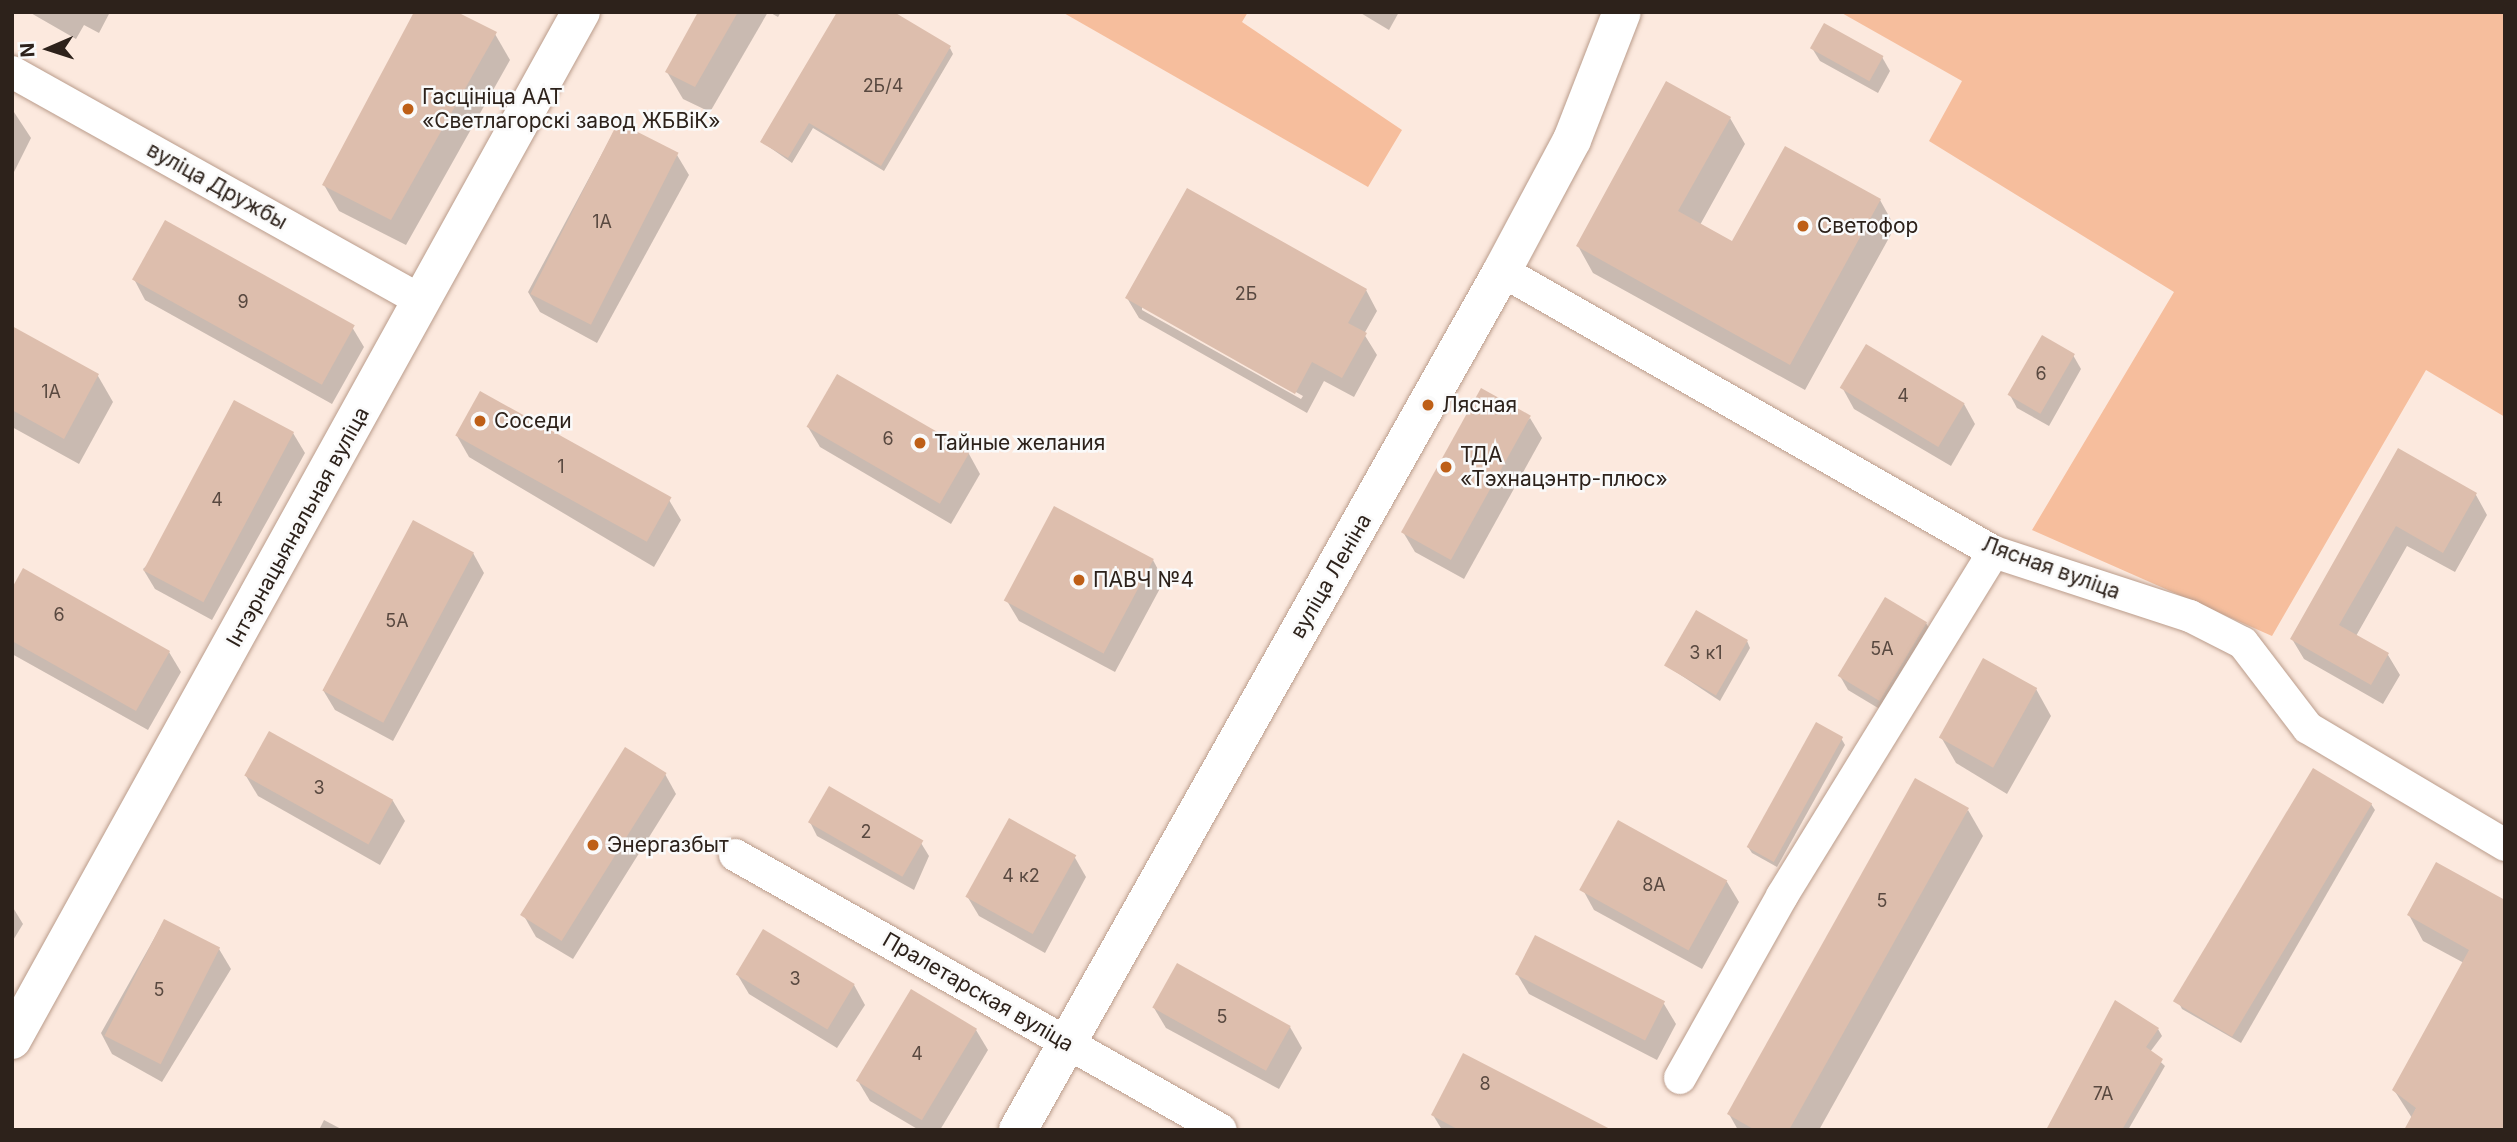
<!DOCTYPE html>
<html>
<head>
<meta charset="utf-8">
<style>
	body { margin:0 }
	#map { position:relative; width:2517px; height:1142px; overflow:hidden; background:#fce9de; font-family:Inter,sans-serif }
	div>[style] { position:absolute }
	.green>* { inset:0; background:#f6be9d }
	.shadow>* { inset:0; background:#0003 }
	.building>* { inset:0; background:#ddbead; transform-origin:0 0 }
	.roads { filter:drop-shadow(0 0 2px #ba9c8b) drop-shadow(0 0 2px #ba9c8b) }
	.minor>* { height:32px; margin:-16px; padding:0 16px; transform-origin:16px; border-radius:16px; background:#fff }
	.tertiary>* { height:38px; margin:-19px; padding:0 19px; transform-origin:19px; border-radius:19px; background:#fff }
	.dots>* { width:19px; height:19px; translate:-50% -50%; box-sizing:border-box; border:4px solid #fafafa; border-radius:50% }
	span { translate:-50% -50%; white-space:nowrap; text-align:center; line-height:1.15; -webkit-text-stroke:5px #fafafa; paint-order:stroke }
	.number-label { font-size:18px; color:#594940 }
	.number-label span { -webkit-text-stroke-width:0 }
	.poi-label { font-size:21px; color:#2d221b }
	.left { translate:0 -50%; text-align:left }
	.street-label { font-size:21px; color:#2d221b }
	.frame { position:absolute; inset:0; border:14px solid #2d221b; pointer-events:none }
	.north { position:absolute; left:14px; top:14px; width:70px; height:70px; -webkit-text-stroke:5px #fafafa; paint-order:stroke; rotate:267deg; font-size:19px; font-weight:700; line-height:28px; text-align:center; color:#2d221b }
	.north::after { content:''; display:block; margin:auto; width:24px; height:32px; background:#2d221b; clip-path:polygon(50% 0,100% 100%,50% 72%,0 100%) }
</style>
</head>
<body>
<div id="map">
	<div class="green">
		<div style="clip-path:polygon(1062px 12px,1248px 12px,1242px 22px,1402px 130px,1368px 187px)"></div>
		<div style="clip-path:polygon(1840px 12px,2505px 12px,2505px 417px,2426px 370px,2272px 636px,2032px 530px,2174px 292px,1929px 141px,1962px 81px)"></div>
	</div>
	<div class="shadow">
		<div style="clip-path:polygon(29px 12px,110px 12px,99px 33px,84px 25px,76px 39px)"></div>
		<div style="clip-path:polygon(700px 12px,768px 12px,710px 112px,683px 99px,667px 72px)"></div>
		<div style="clip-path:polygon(769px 12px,781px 12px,778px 17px)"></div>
		<div style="clip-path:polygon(1359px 12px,1399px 12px,1389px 30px)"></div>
		<div style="clip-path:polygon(495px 34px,510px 60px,406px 245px,339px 211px,324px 185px)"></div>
		<div style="clip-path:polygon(950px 48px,953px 54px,884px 171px,813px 128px,792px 163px,762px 142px)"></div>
		<div style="clip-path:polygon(1812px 48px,1882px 57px,1890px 71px,1878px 93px,1820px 61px)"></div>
		<div style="clip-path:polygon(12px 109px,31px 138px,12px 176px)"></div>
		<div style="clip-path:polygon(1730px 118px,1745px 144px,1700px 225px,1733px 244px,1880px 200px,1895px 227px,1805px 390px,1593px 273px,1578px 246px)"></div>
		<div style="clip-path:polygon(618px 124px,677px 155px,689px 175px,597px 343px,540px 312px,528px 292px)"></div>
		<div style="clip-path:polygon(134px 279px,352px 327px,364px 347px,332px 404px,145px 300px)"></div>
		<div style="clip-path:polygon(evenodd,1366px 290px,1377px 311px,1364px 334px,1377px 355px,1354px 397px,1324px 381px,1307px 413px,1139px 318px,1127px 298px,1366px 290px,1142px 306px,1303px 396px,1301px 399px,1142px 310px,1142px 306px)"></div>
		<div style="clip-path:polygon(12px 328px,98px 376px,113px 402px,79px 464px,12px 427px)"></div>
		<div style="clip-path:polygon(2073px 355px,2081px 369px,2049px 426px,2017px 408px,2010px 395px)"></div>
		<div style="clip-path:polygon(1843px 389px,1964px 404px,1975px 424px,1951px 466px,1854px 409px)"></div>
		<div style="clip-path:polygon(1530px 418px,1542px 438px,1464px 579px,1415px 552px,1403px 532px)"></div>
		<div style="clip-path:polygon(808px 427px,969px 454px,980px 474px,951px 524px,820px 447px)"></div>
		<div style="clip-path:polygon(293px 433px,305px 453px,212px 620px,155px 589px,143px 569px)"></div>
		<div style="clip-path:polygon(457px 436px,669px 500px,681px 520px,654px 567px,469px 457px)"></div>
		<div style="clip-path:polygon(2398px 451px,2476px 495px,2487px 515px,2455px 572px,2407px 546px,2356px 636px,2388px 655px,2400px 675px,2383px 704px,2304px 659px,2292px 639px)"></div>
		<div style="clip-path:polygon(473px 553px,484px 573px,393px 741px,335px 710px,323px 690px)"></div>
		<div style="clip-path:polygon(1153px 560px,1164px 581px,1115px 672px,1019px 621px,1007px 601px)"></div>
		<div style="clip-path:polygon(12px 592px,169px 652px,181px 672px,148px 730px,12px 654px)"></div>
		<div style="clip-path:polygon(1926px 623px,1934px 637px,1888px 714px,1848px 690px,1840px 676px)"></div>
		<div style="clip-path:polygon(1747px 641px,1750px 648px,1720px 701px,1667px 666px)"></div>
		<div style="clip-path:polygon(2036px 689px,2051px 716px,2007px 794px,1956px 763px,1941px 737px)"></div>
		<div style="clip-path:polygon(270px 733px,393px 801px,405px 821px,380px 865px,258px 796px,246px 776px)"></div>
		<div style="clip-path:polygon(1841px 738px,1845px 745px,1777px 867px,1752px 853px,1748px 847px)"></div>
		<div style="clip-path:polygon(665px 774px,676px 794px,573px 959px,536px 937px,524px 916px)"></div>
		<div style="clip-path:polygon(2371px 804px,2375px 810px,2241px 1043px,2182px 1009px,2179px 1003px)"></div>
		<div style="clip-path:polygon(1968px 810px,1983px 836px,1819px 1130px,1738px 1130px,1729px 1114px)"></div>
		<div style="clip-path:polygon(810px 822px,921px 843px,929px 856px,914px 890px,817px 836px)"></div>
		<div style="clip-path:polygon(1619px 823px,1727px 882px,1739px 902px,1702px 969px,1594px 910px,1583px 890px)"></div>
		<div style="clip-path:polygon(1074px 856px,1086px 877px,1045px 953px,979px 916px,967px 896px)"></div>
		<div style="clip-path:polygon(2505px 902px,2412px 1118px,2394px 1090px,2464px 963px,2423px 941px,2409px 915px)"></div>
		<div style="clip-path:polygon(12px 906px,23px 924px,12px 942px)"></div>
		<div style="clip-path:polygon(164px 921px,219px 949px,231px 969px,162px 1082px,112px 1054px,101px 1033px)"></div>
		<div style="clip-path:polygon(737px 974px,854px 985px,865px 1005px,837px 1048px,749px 994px)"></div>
		<div style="clip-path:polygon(1517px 974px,1664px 1004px,1676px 1024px,1657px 1060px,1529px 994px)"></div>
		<div style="clip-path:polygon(911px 991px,976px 1030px,988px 1050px,940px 1130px,919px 1130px,870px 1101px,858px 1081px)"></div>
		<div style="clip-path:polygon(1154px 1008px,1290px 1027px,1302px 1048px,1279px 1089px,1166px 1028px)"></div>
		<div style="clip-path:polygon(2158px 1029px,2162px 1036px,2150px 1052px,2165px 1066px,2128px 1130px,2048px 1130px)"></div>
		<div style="clip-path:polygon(1433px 1115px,1600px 1130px,1442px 1130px)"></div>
		<div style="clip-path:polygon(324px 1120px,343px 1130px,319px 1130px)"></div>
	</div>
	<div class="building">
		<div style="clip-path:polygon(414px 12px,457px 12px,497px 32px,391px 220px,322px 185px)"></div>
		<div style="clip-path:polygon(698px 12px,738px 12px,695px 87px,665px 72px)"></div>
		<div style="clip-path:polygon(837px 12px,894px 12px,951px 46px,881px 166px,809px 123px,788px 158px,760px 142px)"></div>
		<div style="left:1824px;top:23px;width:68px;height:29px;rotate:29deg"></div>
		<div style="clip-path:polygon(1666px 81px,1731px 117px,1678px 211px,1732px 241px,1785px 146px,1881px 199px,1790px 365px,1576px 246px)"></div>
		<div style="left:618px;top:122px;width:68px;height:193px;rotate:27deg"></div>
		<div style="clip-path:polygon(1187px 188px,1367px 289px,1348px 323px,1367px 333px,1342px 378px,1312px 362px,1295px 394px,1125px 298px)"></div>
		<div style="left:165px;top:220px;width:217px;height:68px;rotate:29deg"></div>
		<div style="clip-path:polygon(12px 326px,99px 374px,64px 439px,12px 410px)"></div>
		<div style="left:2042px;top:335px;width:38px;height:69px;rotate:30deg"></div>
		<div style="left:1866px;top:344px;width:115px;height:51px;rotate:31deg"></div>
		<div style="left:837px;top:374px;width:154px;height:61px;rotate:30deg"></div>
		<div style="left:1481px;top:388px;width:57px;height:165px;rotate:29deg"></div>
		<div style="left:480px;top:391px;width:219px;height:51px;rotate:29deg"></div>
		<div style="left:234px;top:400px;width:68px;height:193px;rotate:28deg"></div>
		<div style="clip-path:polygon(2398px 448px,2477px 493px,2443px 553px,2396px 526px,2339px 625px,2389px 653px,2371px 685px,2290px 639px)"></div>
		<div style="left:1054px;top:506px;width:113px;height:107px;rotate:28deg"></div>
		<div style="left:413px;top:520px;width:69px;height:193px;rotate:28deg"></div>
		<div style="clip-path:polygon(23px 568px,170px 651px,136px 711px,12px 641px,12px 588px)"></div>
		<div style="left:1885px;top:597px;width:49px;height:92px;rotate:31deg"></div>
		<div style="left:1696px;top:610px;width:60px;height:64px;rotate:30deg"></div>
		<div style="left:1983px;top:658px;width:62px;height:91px;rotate:29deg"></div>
		<div style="left:1816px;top:722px;width:31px;height:143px;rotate:29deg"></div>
		<div style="left:269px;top:731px;width:142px;height:51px;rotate:29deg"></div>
		<div style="left:625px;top:747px;width:49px;height:198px;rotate:32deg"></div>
		<div style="left:2313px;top:768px;width:69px;height:272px;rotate:31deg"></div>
		<div style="clip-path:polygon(1915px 778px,1969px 808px,1789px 1130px,1755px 1130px,1727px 1114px)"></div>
		<div style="left:829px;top:786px;width:109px;height:42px;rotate:30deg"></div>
		<div style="left:1009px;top:818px;width:77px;height:90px;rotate:29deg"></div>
		<div style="left:1618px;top:820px;width:125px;height:80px;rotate:29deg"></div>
		<div style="clip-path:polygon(2436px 862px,2505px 900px,2505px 1130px,2404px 1130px,2416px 1108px,2392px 1090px,2469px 950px,2407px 915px)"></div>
		<div style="left:164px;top:919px;width:63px;height:131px;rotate:27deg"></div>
		<div style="left:763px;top:929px;width:107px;height:53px;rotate:31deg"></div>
		<div style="left:1535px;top:935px;width:146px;height:44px;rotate:27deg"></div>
		<div style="left:1177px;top:963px;width:130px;height:51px;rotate:29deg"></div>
		<div style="left:911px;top:989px;width:77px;height:107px;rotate:31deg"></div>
		<div style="clip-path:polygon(2115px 1000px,2159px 1028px,2146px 1047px,2163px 1059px,2122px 1130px,2046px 1130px)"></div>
		<div style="clip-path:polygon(1463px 1053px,1612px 1130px,1459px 1130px,1431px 1115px)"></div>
	</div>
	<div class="roads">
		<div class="minor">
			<div style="left:12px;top:72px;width:469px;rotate:29.2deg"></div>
			<div style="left:1502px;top:271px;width:567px;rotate:29.73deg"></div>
			<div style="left:1994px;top:552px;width:206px;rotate:18.1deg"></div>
			<div style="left:2190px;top:616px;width:59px;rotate:27deg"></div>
			<div style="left:2243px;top:643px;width:107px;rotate:52.6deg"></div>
			<div style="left:2308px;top:728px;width:229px;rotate:30.7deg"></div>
			<div style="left:735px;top:855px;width:558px;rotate:29.5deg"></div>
			<div style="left:1680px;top:1078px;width:209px;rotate:-60.7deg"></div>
			<div style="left:1782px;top:896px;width:404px;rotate:-58.4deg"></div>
		</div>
		<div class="tertiary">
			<div style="left:12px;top:1040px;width:1175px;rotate:-61.04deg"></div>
			<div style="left:1018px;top:1130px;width:986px;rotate:-60.6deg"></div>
			<div style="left:1502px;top:271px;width:149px;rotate:-61.9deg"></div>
			<div style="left:1572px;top:140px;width:137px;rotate:-68.7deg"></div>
		</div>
	</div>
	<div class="dots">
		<div style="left:408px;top:109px;background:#be5f17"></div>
		<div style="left:1803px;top:226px;background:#be5f17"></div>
		<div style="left:1428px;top:405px;background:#be5f17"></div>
		<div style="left:480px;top:421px;background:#be5f17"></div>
		<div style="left:920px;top:443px;background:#be5f17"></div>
		<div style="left:1446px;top:467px;background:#be5f17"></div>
		<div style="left:1079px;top:580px;background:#be5f17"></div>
		<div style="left:593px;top:845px;background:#be5f17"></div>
	</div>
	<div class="number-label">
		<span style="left:883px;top:86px">2Б/4</span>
		<span style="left:602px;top:222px">1А</span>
		<span style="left:1246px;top:294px">2Б</span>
		<span style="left:243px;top:302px">9</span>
		<span style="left:2041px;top:374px">6</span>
		<span style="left:51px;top:392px">1А</span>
		<span style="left:1903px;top:396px">4</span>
		<span style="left:888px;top:439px">6</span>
		<span style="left:561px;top:467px">1</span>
		<span style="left:217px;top:500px">4</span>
		<span style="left:59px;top:615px">6</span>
		<span style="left:397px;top:621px">5А</span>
		<span style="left:1882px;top:649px">5А</span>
		<span style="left:1706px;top:653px">3 к1</span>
		<span style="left:319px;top:788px">3</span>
		<span style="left:866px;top:832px">2</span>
		<span style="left:1021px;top:876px">4 к2</span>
		<span style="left:1654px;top:885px">8А</span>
		<span style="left:1882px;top:901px">5</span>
		<span style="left:795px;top:979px">3</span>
		<span style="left:159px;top:990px">5</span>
		<span style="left:1222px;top:1017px">5</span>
		<span style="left:917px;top:1054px">4</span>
		<span style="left:1485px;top:1084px">8</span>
		<span style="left:2103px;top:1094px">7А</span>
	</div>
	<div class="poi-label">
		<span class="left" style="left:422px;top:109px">Гасцініца ААТ<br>«Светлагорскі завод ЖБВіК»</span>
		<span class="left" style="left:1817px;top:226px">Светофор</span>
		<span class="left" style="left:1442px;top:405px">Лясная</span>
		<span class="left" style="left:494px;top:421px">Соседи</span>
		<span class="left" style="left:934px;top:443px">Тайные желания</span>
		<span class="left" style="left:1460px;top:467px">ТДА<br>«Тэхнацэнтр-плюс»</span>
		<span class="left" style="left:1093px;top:580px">ПАВЧ №4</span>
		<span class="left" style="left:607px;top:845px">Энергазбыт</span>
	</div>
	<div class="street-label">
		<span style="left:217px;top:186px;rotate:29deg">вуліца Дружбы</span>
		<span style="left:298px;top:527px;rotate:-61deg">Інтэрнацыянальная вуліца</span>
		<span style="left:2051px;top:568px;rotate:20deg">Лясная вуліца</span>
		<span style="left:1331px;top:576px;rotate:-60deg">вуліца Леніна</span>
		<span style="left:978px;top:992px;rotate:30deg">Пралетарская вуліца</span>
	</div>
	<div class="frame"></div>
	<div class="north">N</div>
</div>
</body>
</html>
